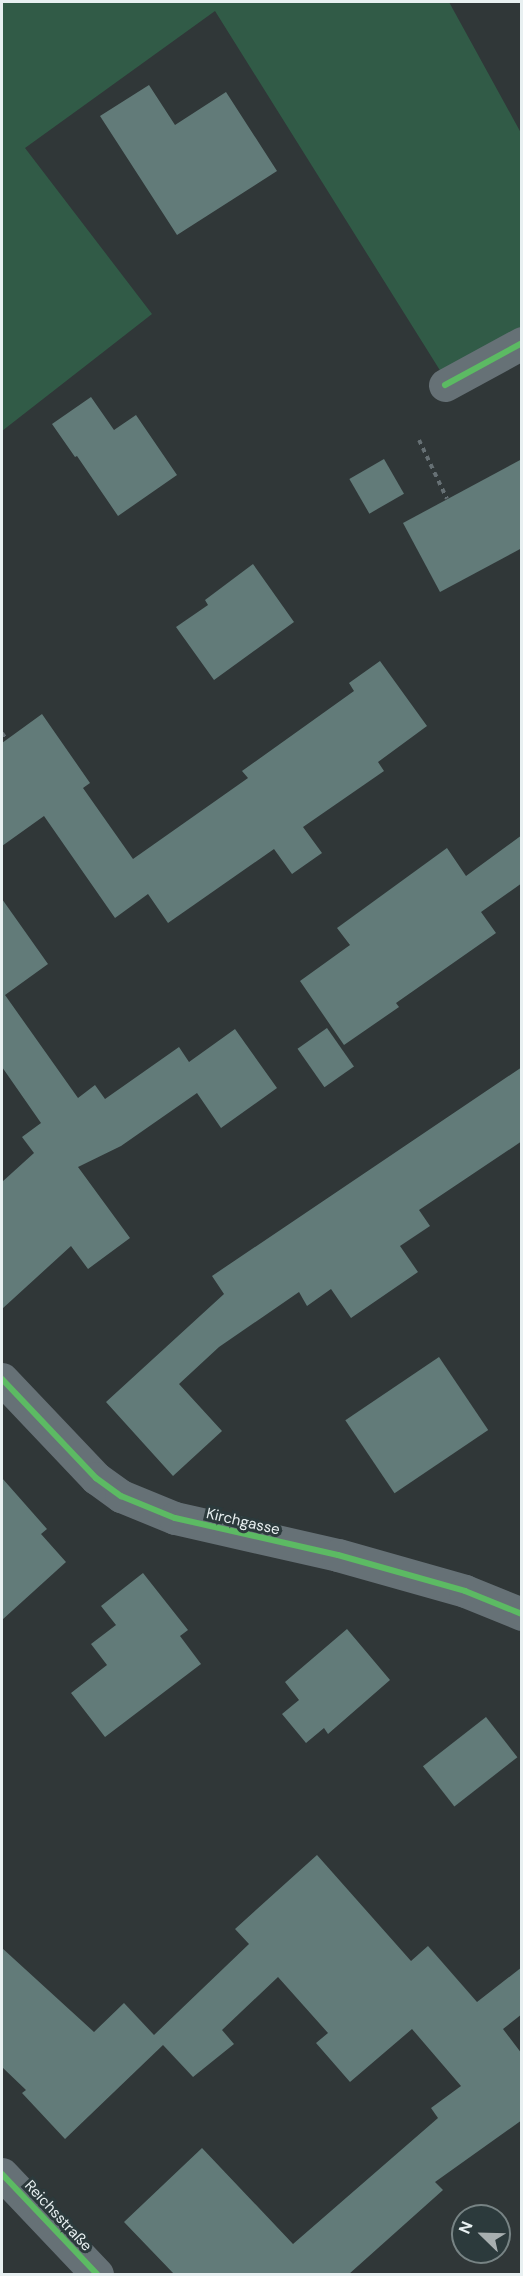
<!DOCTYPE html>
<html>
<head>
<meta charset="utf-8">
<style>
	body { margin:0 }
	#map { position:relative; width:523px; height:2276px; overflow:hidden; background:#303738; font-family:"DM Sans",sans-serif }
	div>[style] { position:absolute }
	.green>* { inset:0; background:#315b47 }
	.building>* { inset:0; background:#627b79; transform-origin:0 0 }
	.path>* { height:4px; margin-top:-2px; transform-origin:0; background:repeating-linear-gradient(90deg,#667074 0 4.5px,transparent 0 9px) }
	.minor>* { height:33px; margin:-16.5px; padding:0 16.5px; transform-origin:16.5px; border-radius:16.5px; background:#667176 }
	.cycleway>* { height:6px; margin:-3px; padding:0 3px; transform-origin:3px; border-radius:3px; background:#5cba63 }
	span { translate:-50% -50%; white-space:nowrap; text-align:center; line-height:1.15; -webkit-text-stroke:6px #2c3a3c; paint-order:stroke }
	.street-label { font-size:15px; color:#e8f0f1 }
	.frame { position:absolute; inset:0; border:3px solid #e8f0f1; pointer-events:none }
	.north { position:absolute; left:451px; top:2204px; width:60px; height:60px; box-sizing:border-box; background:#2c3a3c; border:2px solid #778384; border-radius:50%; rotate:293deg; font-size:16px; font-weight:700; line-height:24px; text-align:center; color:#e8f0f1 }
	.north::after { content:''; display:block; margin:auto; width:21px; height:27px; background:#a8afb0; clip-path:polygon(50% 0,100% 100%,50% 72%,0 100%) }
</style>
</head>
<body>
<div id="map">
	<div class="green">
		<div style="clip-path:polygon(2px 2px,449px 2px,521px 133px,521px 328px,441px 372px,215px 11px,25px 148px,152px 314px,2px 431px)"></div>
	</div>
	<div class="building">
		<div style="clip-path:polygon(149px 85px,175px 125px,226px 92px,277px 171px,177px 235px,100px 116px)"></div>
		<div style="clip-path:polygon(91px 397px,114px 430px,136px 415px,177px 475px,118px 516px,77px 456px,75px 457px,52px 424px)"></div>
		<div style="left:384px;top:459px;width:40px;height:40px;rotate:60deg"></div>
		<div style="clip-path:polygon(522px 459px,522px 548px,440px 592px,403px 523px)"></div>
		<div style="clip-path:polygon(253px 564px,294px 622px,214px 680px,176px 627px,208px 605px,205px 600px)"></div>
		<div style="clip-path:polygon(380px 661px,427px 726px,378px 762px,384px 771px,303px 827px,322px 853px,292px 874px,274px 849px,168px 923px,148px 894px,115px 918px,44px 816px,2px 846px,2px 743px,42px 714px,90px 783px,83px 788px,133px 859px,248px 778px,242px 771px,354px 691px,349px 683px)"></div>
		<div style="clip-path:polygon(522px 835px,522px 883px,481px 912px,496px 933px,396px 1003px,399px 1007px,344px 1045px,300px 981px,350px 945px,337px 928px,447px 848px,466px 876px)"></div>
		<div style="clip-path:polygon(2px 899px,48px 964px,5px 995px,78px 1098px,95px 1085px,105px 1099px,179px 1047px,189px 1062px,235px 1029px,277px 1088px,221px 1128px,197px 1093px,121px 1146px,78px 1167px,130px 1238px,88px 1269px,71px 1246px,2px 1309px,2px 1182px,34px 1153px,22px 1137px,41px 1123px,2px 1067px)"></div>
		<div style="left:327px;top:1028px;width:47px;height:36px;rotate:55deg"></div>
		<div style="clip-path:polygon(522px 1067px,522px 1141px,419px 1210px,430px 1226px,400px 1246px,418px 1272px,351px 1318px,331px 1289px,307px 1306px,299px 1292px,219px 1347px,179px 1384px,222px 1431px,173px 1476px,106px 1402px,224px 1294px,212px 1276px)"></div>
		<div style="left:439px;top:1357px;width:88px;height:113px;rotate:56deg"></div>
		<div style="clip-path:polygon(2px 1478px,47px 1529px,41px 1534px,66px 1562px,2px 1620px)"></div>
		<div style="clip-path:polygon(143px 1573px,188px 1630px,180px 1636px,201px 1664px,105px 1737px,71px 1693px,107px 1665px,91px 1644px,116px 1625px,101px 1606px)"></div>
		<div style="clip-path:polygon(347px 1629px,390px 1680px,328px 1734px,324px 1728px,306px 1743px,282px 1714px,299px 1700px,285px 1682px)"></div>
		<div style="left:486px;top:1717px;width:51px;height:80px;rotate:52deg"></div>
		<div style="clip-path:polygon(317px 1855px,411px 1961px,428px 1946px,477px 2002px,522px 1967px,522px 2014px,503px 2029px,522px 2054px,522px 2120px,435px 2182px,443px 2190px,349px 2274px,174px 2274px,124px 2222px,202px 2148px,293px 2244px,438px 2118px,431px 2108px,461px 2086px,412px 2029px,350px 2082px,316px 2043px,328px 2033px,278px 1977px,222px 2030px,234px 2044px,193px 2077px,163px 2045px,65px 2139px,22px 2093px,26px 2090px,2px 2067px,2px 1948px,94px 2032px,124px 2003px,154px 2035px,249px 1944px,235px 1929px)"></div>
	</div>
	<div class="path">
		<div style="left:419px;top:440px;width:65px;rotate:64.6deg"></div>
		<div style="left:2px;top:733px;width:7px;rotate:56deg"></div>
	</div>
	<div class="minor">
		<div style="left:445px;top:385px;width:88px;rotate:-28.6deg"></div>
		<div style="left:2px;top:1379px;width:137px;rotate:46.5deg"></div>
		<div style="left:96px;top:1478px;width:31px;rotate:36deg"></div>
		<div style="left:121px;top:1496px;width:58px;rotate:22.2deg"></div>
		<div style="left:175px;top:1518px;width:167px;rotate:12.8deg"></div>
		<div style="left:338px;top:1555px;width:132px;rotate:15.8deg"></div>
		<div style="left:465px;top:1591px;width:61px;rotate:22deg"></div>
		<div style="left:2px;top:2174px;width:138px;rotate:46.5deg"></div>
	</div>
	<div class="cycleway">
		<div style="left:445px;top:385px;width:88px;rotate:-28.6deg"></div>
		<div style="left:2px;top:1379px;width:137px;rotate:46.5deg"></div>
		<div style="left:96px;top:1478px;width:31px;rotate:36deg"></div>
		<div style="left:121px;top:1496px;width:58px;rotate:22.2deg"></div>
		<div style="left:175px;top:1518px;width:167px;rotate:12.8deg"></div>
		<div style="left:338px;top:1555px;width:132px;rotate:15.8deg"></div>
		<div style="left:465px;top:1591px;width:61px;rotate:22deg"></div>
		<div style="left:2px;top:2174px;width:138px;rotate:46.5deg"></div>
	</div>
	<div class="street-label">
		<span style="left:243px;top:1522px;rotate:13deg">Kirchgasse</span>
		<span style="left:58px;top:2216px;rotate:47deg">Reichsstraße</span>
	</div>
	<div class="frame"></div>
	<div class="north">N</div>
</div>
</body>
</html>
